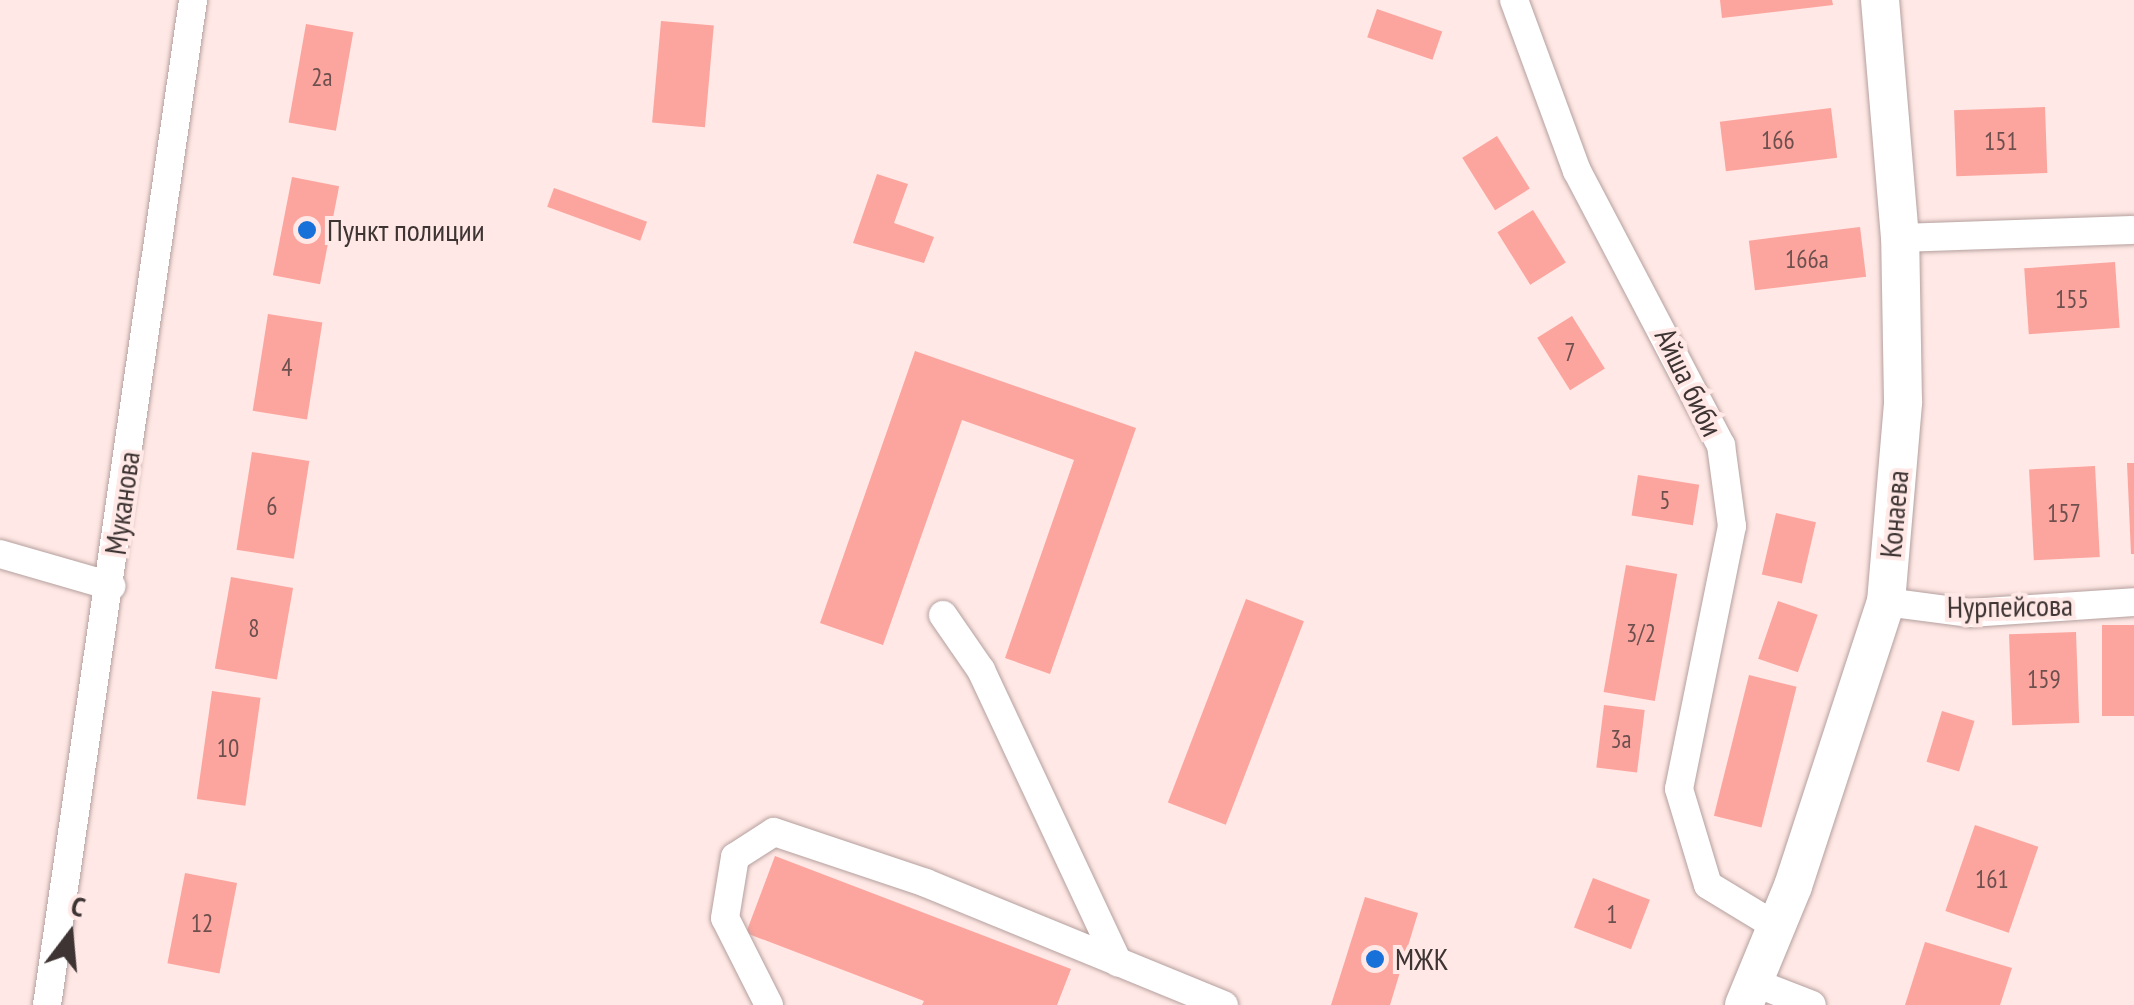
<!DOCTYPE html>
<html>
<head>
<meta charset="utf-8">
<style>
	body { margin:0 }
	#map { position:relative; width:2134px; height:1005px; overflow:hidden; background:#ffe8e5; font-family:"PT Sans Narrow",sans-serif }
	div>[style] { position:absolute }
	.building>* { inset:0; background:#fca49e; transform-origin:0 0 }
	.roads { filter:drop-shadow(0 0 2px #b5a09e) drop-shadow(0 0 2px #b5a09e) }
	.minor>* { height:28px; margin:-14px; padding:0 14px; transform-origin:14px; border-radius:14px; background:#fff }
	.secondary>* { height:38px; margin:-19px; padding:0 19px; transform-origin:19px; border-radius:19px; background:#fff }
	.dots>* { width:28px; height:28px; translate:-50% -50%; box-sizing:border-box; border:5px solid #ffe8e5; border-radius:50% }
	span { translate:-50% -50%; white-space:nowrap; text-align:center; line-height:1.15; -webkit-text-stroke:8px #ffe8e5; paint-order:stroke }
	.number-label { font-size:25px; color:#6d504e }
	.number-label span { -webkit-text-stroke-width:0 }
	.poi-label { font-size:30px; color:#3d3433 }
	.left { translate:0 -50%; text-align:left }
	.street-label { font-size:30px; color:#3d3433 }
	.north { position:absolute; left:20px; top:885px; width:100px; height:100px; -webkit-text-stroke:8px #ffe8e5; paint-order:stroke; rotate:16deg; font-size:28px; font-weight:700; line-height:40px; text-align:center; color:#3d3433 }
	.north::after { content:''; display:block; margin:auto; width:35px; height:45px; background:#3d3433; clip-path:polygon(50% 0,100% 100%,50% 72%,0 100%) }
</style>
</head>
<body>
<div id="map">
	<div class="building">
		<div style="clip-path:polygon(1720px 0,1832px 0,1833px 5px,1722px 18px)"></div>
		<div style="left:1377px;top:9px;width:69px;height:30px;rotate:19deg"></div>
		<div style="left:661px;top:21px;width:53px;height:102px;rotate:5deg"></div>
		<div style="left:306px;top:24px;width:48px;height:100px;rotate:10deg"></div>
		<div style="left:2045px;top:107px;width:66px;height:91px;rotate:88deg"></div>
		<div style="left:1831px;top:108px;width:50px;height:112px;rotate:83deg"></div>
		<div style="left:1497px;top:136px;width:62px;height:41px;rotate:58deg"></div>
		<div style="clip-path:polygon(877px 174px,908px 184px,894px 223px,934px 237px,924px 263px,853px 243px)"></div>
		<div style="left:292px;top:177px;width:48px;height:100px;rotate:11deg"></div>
		<div style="left:554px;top:188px;width:99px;height:20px;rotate:20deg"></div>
		<div style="left:1533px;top:210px;width:62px;height:42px;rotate:58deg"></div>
		<div style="left:1860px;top:227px;width:50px;height:112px;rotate:83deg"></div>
		<div style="left:2115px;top:262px;width:66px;height:91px;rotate:86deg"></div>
		<div style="left:268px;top:314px;width:55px;height:98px;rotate:9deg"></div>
		<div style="left:1572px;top:316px;width:62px;height:41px;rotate:58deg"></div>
		<div style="clip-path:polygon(915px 351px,1136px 428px,1050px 674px,1005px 658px,1074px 460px,962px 420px,883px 645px,820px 623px)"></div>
		<div style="left:252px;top:452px;width:58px;height:99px;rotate:9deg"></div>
		<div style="clip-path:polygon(2127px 463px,2134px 463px,2134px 554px,2131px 554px)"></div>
		<div style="left:2095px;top:466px;width:91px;height:66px;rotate:87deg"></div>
		<div style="left:1638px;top:475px;width:62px;height:41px;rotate:9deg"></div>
		<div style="left:1776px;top:513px;width:41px;height:63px;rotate:13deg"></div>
		<div style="left:1626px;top:565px;width:52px;height:129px;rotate:10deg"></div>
		<div style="left:231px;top:577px;width:63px;height:93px;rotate:10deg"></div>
		<div style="left:1246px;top:599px;width:62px;height:218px;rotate:21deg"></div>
		<div style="left:1778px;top:601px;width:42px;height:61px;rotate:19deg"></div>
		<div style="left:2134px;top:625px;width:91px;height:32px;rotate:90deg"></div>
		<div style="left:2076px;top:632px;width:91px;height:67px;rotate:88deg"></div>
		<div style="left:1749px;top:675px;width:49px;height:145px;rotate:14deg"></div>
		<div style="left:212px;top:691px;width:49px;height:109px;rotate:8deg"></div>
		<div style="left:1604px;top:705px;width:41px;height:63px;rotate:7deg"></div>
		<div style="left:1942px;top:711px;width:34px;height:53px;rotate:17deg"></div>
		<div style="left:1975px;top:825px;width:67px;height:91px;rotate:19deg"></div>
		<div style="clip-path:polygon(775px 856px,1071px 969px,1057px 1005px,922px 1005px,924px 1001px,746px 933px)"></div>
		<div style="left:185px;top:873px;width:53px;height:92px;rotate:11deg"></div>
		<div style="left:1593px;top:878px;width:61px;height:53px;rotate:21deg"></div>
		<div style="clip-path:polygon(1365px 897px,1418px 913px,1390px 1005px,1331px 1005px)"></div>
		<div style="clip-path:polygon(1925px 942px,2012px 968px,2000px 1005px,1905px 1005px)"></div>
	</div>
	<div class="roads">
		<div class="minor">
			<div style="left:1514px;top:0;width:182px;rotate:69.8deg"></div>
			<div style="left:1577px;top:171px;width:310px;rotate:62.3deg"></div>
			<div style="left:1721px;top:445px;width:82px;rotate:82.3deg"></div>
			<div style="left:1732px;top:526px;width:268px;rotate:101.4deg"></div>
			<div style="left:1679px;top:789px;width:100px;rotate:73.2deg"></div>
			<div style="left:1708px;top:885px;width:81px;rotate:31.3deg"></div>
			<div style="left:1900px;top:238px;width:232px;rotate:-2deg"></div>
			<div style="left:0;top:554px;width:116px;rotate:16.1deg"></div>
			<div style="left:1886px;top:602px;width:85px;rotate:7.5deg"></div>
			<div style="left:1970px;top:613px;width:164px;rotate:-3.8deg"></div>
			<div style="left:943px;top:615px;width:67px;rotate:55.4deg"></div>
			<div style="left:981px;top:670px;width:323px;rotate:64.9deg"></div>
			<div style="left:1753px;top:982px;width:63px;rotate:21.3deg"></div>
			<div style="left:47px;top:1005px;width:1016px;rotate:-81.73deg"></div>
			<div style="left:769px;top:1005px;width:97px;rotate:-116.8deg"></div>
			<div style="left:725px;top:918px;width:62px;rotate:-80.7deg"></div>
			<div style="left:735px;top:857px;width:46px;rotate:-32.7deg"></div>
			<div style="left:774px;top:832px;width:160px;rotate:18.5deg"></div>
			<div style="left:926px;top:883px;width:322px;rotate:22.3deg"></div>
		</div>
		<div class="secondary">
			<div style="left:1744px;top:1005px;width:129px;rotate:-67.6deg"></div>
			<div style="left:1793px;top:886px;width:299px;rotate:-71.9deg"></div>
			<div style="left:1886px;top:602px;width:201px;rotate:-85.1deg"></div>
			<div style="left:1903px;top:402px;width:164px;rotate:-91deg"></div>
			<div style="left:1900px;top:238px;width:239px;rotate:-94.8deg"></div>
		</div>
	</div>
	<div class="dots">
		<div style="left:307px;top:230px;background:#1870d9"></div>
		<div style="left:1375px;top:959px;background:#1870d9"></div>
	</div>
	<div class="number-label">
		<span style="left:322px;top:77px">2а</span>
		<span style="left:1778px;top:140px">166</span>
		<span style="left:2001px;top:141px">151</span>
		<span style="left:1807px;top:259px">166а</span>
		<span style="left:2072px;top:299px">155</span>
		<span style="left:1570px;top:352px">7</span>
		<span style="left:287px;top:367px">4</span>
		<span style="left:1665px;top:500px">5</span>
		<span style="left:272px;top:506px">6</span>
		<span style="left:2064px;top:513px">157</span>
		<span style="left:254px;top:628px">8</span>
		<span style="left:1641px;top:633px">3/2</span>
		<span style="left:2044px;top:679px">159</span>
		<span style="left:1621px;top:739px">3а</span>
		<span style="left:228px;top:748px">10</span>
		<span style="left:1992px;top:879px">161</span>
		<span style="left:1612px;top:914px">1</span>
		<span style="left:202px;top:923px">12</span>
	</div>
	<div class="poi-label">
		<span class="left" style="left:327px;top:230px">Пункт полиции</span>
		<span class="left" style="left:1395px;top:959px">МЖК</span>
	</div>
	<div class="street-label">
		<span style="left:1689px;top:382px;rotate:64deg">Айша биби</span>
		<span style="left:122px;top:503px;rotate:-82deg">Муканова</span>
		<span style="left:1894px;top:514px;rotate:-85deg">Конаева</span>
		<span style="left:2010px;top:606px;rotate:-1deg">Нурпейсова</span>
	</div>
	<div class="north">С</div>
</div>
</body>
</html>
